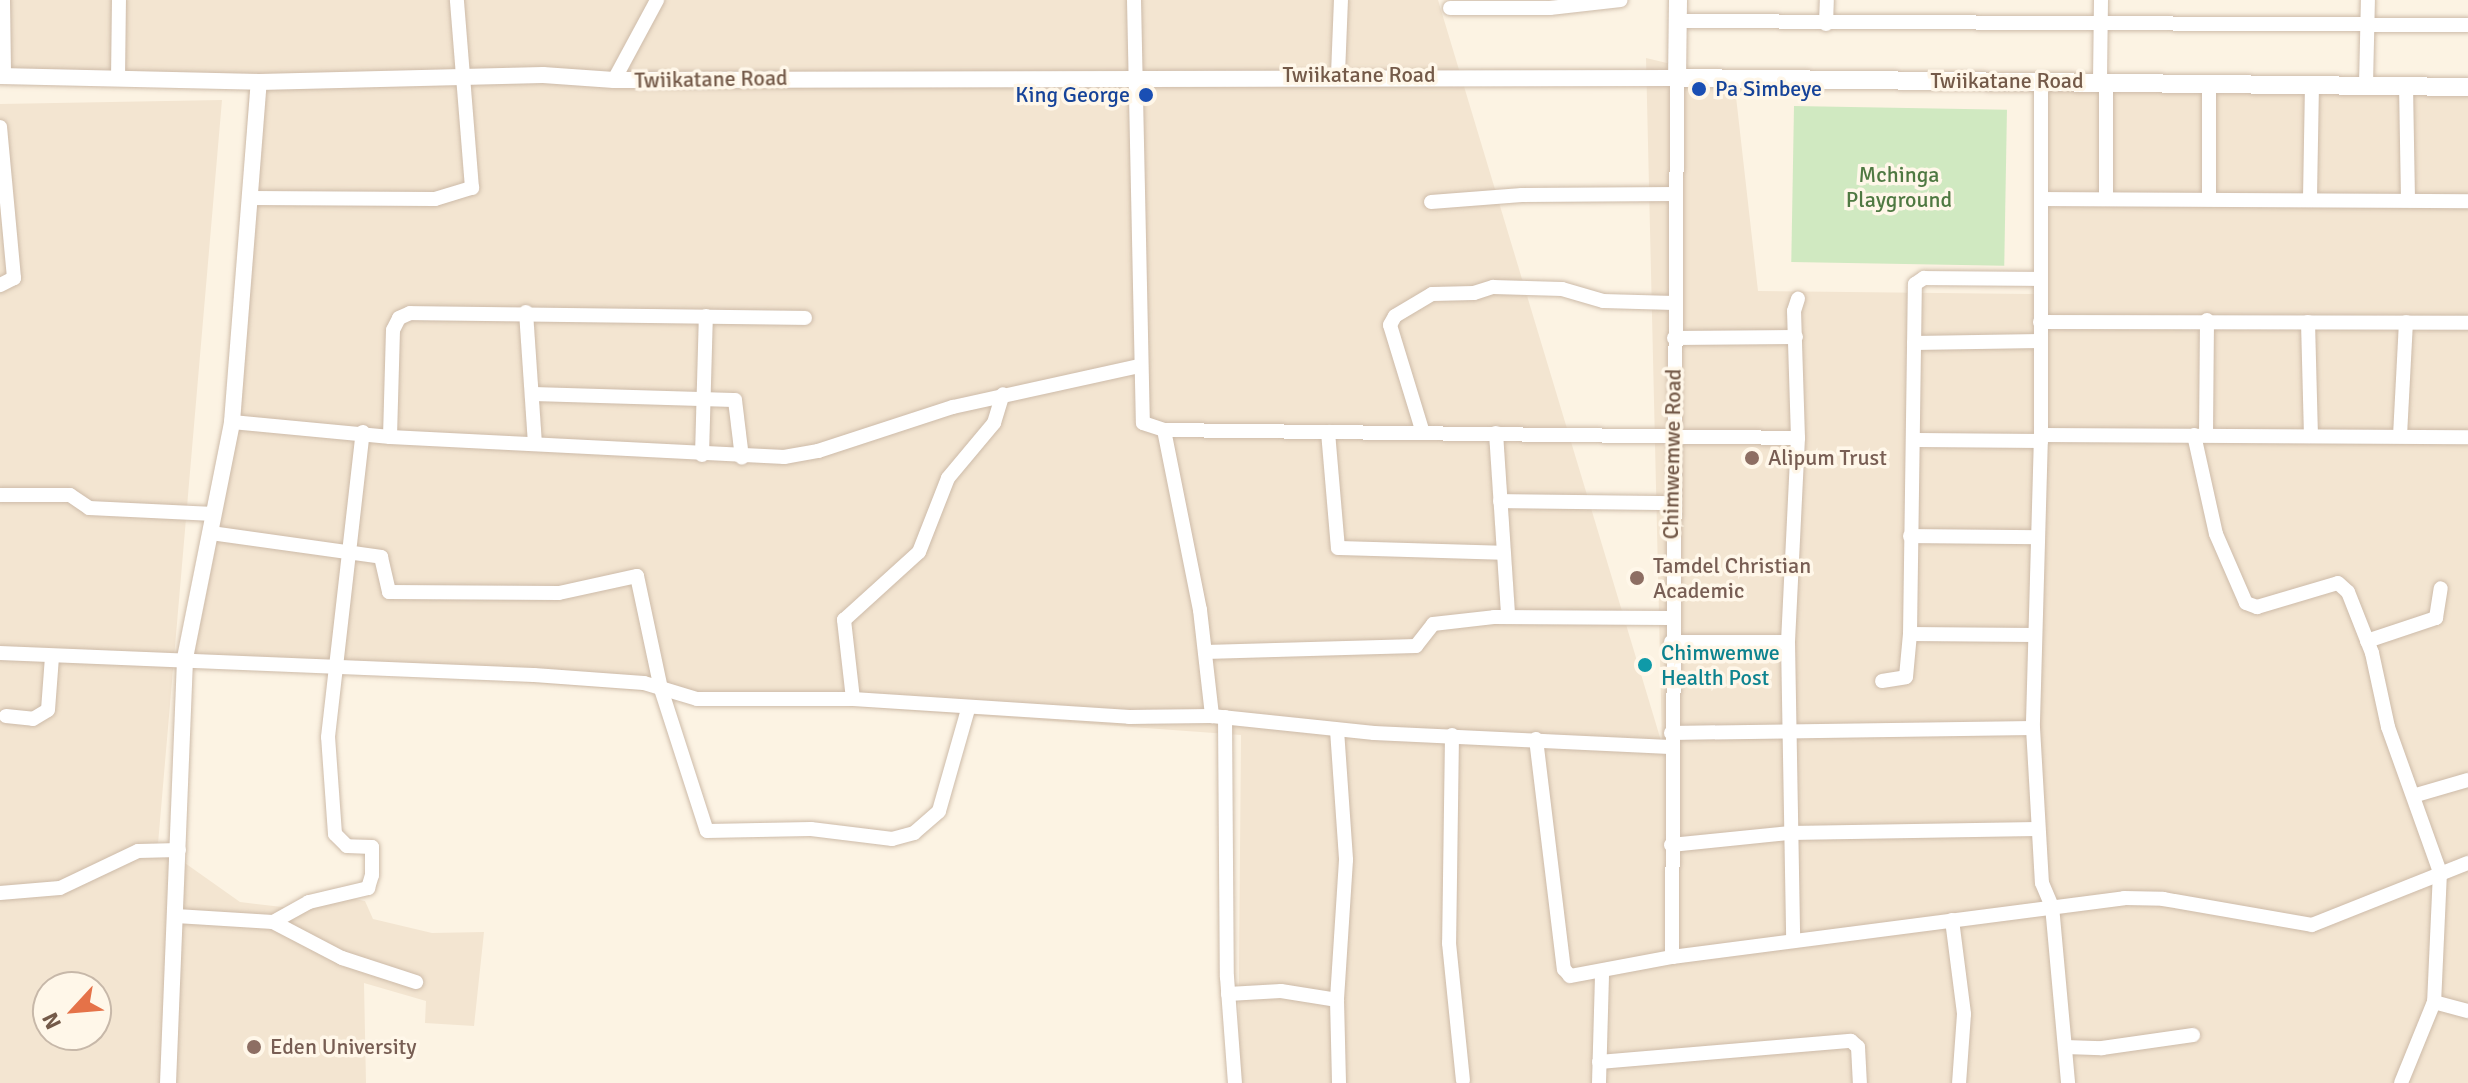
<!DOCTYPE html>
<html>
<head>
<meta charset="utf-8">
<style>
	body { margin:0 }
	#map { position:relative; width:2468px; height:1083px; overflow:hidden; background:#fcf3e3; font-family:Signika,sans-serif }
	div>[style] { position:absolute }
	.residential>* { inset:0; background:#f3e5d1 }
	.green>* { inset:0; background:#d0e9c1; transform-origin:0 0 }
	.roads { filter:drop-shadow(0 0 2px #cdbba9) drop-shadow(0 0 2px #cdbba9) }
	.minor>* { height:14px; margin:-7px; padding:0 7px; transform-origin:7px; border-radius:7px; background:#fff }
	.tertiary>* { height:16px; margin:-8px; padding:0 8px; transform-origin:8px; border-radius:8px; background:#fff }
	.secondary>* { height:18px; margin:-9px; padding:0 9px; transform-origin:9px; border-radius:9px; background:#fff }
	.dots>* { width:22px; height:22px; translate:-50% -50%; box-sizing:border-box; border:4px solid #fff7e9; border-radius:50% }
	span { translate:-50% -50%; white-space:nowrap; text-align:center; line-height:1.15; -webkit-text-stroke:7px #fff7e9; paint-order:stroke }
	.street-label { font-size:22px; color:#745a49 }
	.transit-label { font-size:22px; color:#164399 }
	.left { translate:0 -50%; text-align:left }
	.right { translate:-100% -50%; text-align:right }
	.park-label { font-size:22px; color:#4f7942 }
	.education-label { font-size:22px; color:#785e54 }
	.culture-label { font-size:22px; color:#0d838f }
	.north { position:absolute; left:32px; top:971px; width:80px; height:80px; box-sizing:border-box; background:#fff7e9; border:2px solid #c7b8a9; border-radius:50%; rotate:244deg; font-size:22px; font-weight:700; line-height:32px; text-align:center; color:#745a49 }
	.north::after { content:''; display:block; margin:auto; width:28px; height:36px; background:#e57248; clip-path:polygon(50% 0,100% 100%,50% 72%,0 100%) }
</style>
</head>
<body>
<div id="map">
	<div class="residential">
		<div style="clip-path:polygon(0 0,1438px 0,1662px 744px,1646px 58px,1734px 79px,1758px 291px,2037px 294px,2034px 82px,2468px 86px,2468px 1083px,1238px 1083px,1241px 735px,189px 658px,228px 431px,249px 83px,0 80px)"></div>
		<div style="clip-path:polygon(evenodd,222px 100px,158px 844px,240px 902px,291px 908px,338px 896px,365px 901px,373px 919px,432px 933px,484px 932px,474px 1026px,425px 1023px,426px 1001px,364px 983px,366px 1083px,0 1083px,0 104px,222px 100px,48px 987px,96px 987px,96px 1035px,48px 1035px,48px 987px)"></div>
	</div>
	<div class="green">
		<div style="left:1794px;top:106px;width:213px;height:156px;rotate:1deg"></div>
	</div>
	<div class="roads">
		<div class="minor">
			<div style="left:3px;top:0;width:76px;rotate:89.2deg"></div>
			<div style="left:1134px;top:0;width:423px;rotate:88.8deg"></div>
			<div style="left:1143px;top:423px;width:22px;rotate:18deg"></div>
			<div style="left:1164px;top:430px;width:634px;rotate:0.72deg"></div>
			<div style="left:1450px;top:8px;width:100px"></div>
			<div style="left:1550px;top:8px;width:71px;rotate:-6.4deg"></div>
			<div style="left:1678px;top:21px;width:790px;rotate:0.29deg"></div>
			<div style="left:1826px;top:24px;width:24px;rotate:-88deg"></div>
			<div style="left:1338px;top:74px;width:74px;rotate:-87.7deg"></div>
			<div style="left:118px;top:79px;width:79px;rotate:-89.3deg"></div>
			<div style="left:614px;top:80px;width:91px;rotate:-61.7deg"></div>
			<div style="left:2041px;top:81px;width:354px;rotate:90deg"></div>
			<div style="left:2041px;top:435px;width:293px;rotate:91.6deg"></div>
			<div style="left:2033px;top:728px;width:155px;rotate:86.7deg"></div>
			<div style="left:2042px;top:883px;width:25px;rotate:67deg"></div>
			<div style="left:2052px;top:906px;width:178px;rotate:84.8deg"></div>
			<div style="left:2100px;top:81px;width:81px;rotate:-89.3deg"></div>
			<div style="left:2106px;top:81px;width:118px;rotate:90deg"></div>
			<div style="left:2366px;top:85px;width:85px;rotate:-88.7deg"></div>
			<div style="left:2406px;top:85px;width:115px;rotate:89deg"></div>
			<div style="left:0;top:127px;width:152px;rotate:84.7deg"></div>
			<div style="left:14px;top:278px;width:16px;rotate:153deg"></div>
			<div style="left:250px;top:198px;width:185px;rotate:0.3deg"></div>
			<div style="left:435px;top:199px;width:39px;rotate:-17deg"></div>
			<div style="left:472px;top:188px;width:189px;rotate:-94.6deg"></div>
			<div style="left:2209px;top:198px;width:115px;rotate:-90deg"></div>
			<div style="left:2310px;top:198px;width:114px;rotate:-89deg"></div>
			<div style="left:2041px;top:199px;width:427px;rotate:0.3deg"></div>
			<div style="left:1431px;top:202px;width:91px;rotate:-4.4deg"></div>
			<div style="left:1522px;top:195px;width:154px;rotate:-0.4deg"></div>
			<div style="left:526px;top:312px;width:131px;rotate:86.1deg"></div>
			<div style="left:2040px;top:322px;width:428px;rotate:0.1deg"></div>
			<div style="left:2308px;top:322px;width:114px;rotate:88.5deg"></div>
			<div style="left:1674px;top:338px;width:122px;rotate:-0.5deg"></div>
			<div style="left:1914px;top:343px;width:126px;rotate:-0.9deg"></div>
			<div style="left:532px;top:394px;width:203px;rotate:1.7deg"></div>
			<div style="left:735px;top:400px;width:58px;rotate:83.1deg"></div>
			<div style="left:232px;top:422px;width:159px;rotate:5.4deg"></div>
			<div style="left:390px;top:437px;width:395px;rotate:2.9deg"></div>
			<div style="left:784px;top:457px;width:35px;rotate:-10deg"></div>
			<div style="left:818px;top:451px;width:142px;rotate:-18.1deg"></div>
			<div style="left:953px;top:407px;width:190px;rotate:-12.4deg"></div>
			<div style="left:1164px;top:430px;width:184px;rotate:78.7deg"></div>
			<div style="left:1200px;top:610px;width:107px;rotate:83.5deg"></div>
			<div style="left:1328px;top:432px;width:116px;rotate:85.1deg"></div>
			<div style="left:1338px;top:548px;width:165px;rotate:1.7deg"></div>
			<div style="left:1423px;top:433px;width:113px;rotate:-107deg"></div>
			<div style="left:1390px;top:325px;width:10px;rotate:-61deg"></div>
			<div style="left:1395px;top:316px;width:43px;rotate:-30.7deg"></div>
			<div style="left:1432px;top:294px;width:42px;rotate:-1.4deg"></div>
			<div style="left:1474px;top:293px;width:20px;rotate:-18deg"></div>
			<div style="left:1493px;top:287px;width:69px;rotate:1.7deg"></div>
			<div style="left:1562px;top:289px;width:43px;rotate:16.3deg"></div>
			<div style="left:1603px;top:301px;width:71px;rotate:1.6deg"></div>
			<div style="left:1496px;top:433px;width:183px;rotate:86.2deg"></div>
			<div style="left:2041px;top:435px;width:427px;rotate:0.3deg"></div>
			<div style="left:2194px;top:435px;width:101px;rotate:77.5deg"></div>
			<div style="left:2216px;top:534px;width:75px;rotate:66.5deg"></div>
			<div style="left:2246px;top:603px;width:12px;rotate:20deg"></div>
			<div style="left:2257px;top:607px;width:84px;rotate:-16.5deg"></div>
			<div style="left:2338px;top:583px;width:13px;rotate:42deg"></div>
			<div style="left:2348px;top:592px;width:66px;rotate:68.5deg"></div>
			<div style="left:2372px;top:653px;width:76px;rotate:77.8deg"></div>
			<div style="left:2388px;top:727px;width:154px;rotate:70.3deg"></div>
			<div style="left:2440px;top:872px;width:130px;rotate:92.6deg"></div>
			<div style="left:2434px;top:1002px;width:87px;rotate:112.2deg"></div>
			<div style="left:2206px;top:435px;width:115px;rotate:-89.5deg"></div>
			<div style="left:2400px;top:436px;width:114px;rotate:-87deg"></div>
			<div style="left:390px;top:437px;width:107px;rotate:-88.4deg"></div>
			<div style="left:393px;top:330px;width:13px;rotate:-63deg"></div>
			<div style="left:399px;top:318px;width:12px;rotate:-24deg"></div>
			<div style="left:410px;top:313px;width:395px;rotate:0.7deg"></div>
			<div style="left:1917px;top:440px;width:124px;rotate:0.5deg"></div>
			<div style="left:702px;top:455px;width:139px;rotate:-88.4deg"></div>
			<div style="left:0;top:495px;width:70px"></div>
			<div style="left:70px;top:495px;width:23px;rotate:34deg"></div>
			<div style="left:89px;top:508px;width:125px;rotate:2.7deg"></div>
			<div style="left:1500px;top:501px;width:172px;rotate:0.7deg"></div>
			<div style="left:211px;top:533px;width:172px;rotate:8deg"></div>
			<div style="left:381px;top:557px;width:36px;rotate:77deg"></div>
			<div style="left:389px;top:592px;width:170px;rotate:0.3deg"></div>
			<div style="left:559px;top:593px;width:80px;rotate:-12.3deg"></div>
			<div style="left:637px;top:576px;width:116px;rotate:78deg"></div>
			<div style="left:661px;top:689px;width:149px;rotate:72.1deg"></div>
			<div style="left:707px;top:831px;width:104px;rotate:-1.1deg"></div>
			<div style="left:811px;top:829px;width:82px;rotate:7deg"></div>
			<div style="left:892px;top:839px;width:23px;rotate:-15deg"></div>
			<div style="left:914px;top:833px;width:33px;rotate:-41deg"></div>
			<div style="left:939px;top:811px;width:106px;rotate:-74.1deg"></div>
			<div style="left:1910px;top:536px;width:125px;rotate:0.5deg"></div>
			<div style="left:1910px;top:634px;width:124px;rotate:0.5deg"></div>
			<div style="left:2367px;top:641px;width:73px;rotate:-18.4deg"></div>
			<div style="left:2436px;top:618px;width:30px;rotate:-81deg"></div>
			<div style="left:1671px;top:642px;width:117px"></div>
			<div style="left:1788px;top:642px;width:204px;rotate:-87.2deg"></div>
			<div style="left:1798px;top:438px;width:127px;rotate:-91.8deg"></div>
			<div style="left:1794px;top:311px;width:13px;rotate:-72deg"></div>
			<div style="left:1788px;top:642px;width:299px;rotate:89deg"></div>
			<div style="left:1205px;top:652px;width:211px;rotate:-1.6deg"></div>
			<div style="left:1416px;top:646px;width:28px;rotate:-52deg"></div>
			<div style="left:1433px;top:624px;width:61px;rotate:-6.5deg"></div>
			<div style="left:1494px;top:617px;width:176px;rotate:0.3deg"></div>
			<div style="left:0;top:653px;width:534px;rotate:2.36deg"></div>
			<div style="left:534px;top:675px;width:110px;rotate:4.2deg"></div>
			<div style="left:644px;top:683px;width:55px;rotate:16.8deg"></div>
			<div style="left:697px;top:699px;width:156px"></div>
			<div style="left:853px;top:699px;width:277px;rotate:3.7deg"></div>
			<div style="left:1129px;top:717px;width:83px;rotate:-0.7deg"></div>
			<div style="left:1212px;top:716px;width:163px;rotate:6deg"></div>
			<div style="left:1374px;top:733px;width:296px;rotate:2.7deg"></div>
			<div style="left:1882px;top:681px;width:24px;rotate:-9deg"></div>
			<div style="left:1906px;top:677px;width:43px;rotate:-84.7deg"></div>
			<div style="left:1910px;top:634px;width:350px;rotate:-89.2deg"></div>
			<div style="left:1915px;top:284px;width:11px;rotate:-34deg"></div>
			<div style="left:1924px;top:278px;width:117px;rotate:0.5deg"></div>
			<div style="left:853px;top:699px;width:80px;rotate:-96.5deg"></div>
			<div style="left:844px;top:620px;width:101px;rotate:-42.2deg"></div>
			<div style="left:919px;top:552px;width:79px;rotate:-68.6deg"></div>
			<div style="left:948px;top:478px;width:72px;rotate:-50.1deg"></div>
			<div style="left:994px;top:423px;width:30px;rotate:-73deg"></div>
			<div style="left:6px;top:716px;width:27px;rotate:6deg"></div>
			<div style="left:33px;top:719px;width:17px;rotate:-31deg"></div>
			<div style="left:48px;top:710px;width:53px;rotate:-85.7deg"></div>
			<div style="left:1225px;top:717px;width:260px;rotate:89.6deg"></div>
			<div style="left:1227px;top:977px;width:106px;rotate:85.7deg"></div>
			<div style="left:1337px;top:730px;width:130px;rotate:86deg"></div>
			<div style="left:1346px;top:860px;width:140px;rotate:93.7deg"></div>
			<div style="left:1337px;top:1000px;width:83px;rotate:88.6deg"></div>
			<div style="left:1671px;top:733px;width:362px;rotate:-0.8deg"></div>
			<div style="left:1452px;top:735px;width:208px;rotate:90.8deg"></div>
			<div style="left:1449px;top:943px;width:138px;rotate:84.2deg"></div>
			<div style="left:1536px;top:739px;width:232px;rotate:83.1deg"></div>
			<div style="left:1564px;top:969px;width:9px;rotate:49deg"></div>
			<div style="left:1570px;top:976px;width:104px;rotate:-10.6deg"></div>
			<div style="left:1672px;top:957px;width:456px;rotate:-7.4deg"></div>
			<div style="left:2124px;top:898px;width:39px;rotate:1deg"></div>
			<div style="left:2163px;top:899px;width:151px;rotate:9.9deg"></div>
			<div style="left:2312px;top:925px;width:168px;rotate:-21.7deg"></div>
			<div style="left:2416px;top:795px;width:54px;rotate:-16.1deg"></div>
			<div style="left:1671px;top:845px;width:120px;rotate:-5.8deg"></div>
			<div style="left:1790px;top:833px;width:247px;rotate:-0.9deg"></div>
			<div style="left:0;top:893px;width:60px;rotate:-4.8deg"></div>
			<div style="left:60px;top:888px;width:86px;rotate:-25.4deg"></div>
			<div style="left:138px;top:851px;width:41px;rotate:-1.4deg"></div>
			<div style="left:176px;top:916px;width:97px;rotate:3.5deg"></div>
			<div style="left:273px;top:922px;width:78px;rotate:27.6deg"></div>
			<div style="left:342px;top:958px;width:78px;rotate:18deg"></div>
			<div style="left:1952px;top:920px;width:95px;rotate:82.7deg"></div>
			<div style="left:1964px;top:1014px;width:69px;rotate:94.1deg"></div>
			<div style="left:273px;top:922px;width:41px;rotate:-29.1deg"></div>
			<div style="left:309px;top:902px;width:61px;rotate:-13.3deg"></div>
			<div style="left:368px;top:888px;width:14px;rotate:-73deg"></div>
			<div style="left:372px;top:875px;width:28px;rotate:-90deg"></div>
			<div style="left:372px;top:847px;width:25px;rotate:-178deg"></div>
			<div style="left:347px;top:846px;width:17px;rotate:-135deg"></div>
			<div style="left:335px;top:834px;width:97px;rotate:-94.1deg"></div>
			<div style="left:328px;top:737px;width:307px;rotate:-83.5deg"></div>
			<div style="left:1672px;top:957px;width:879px;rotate:-89.67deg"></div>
			<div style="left:1228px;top:994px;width:53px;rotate:-3.2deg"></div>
			<div style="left:1281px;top:991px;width:57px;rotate:9.1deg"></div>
			<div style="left:2434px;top:1002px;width:35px;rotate:15deg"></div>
			<div style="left:2065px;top:1047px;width:37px;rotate:2deg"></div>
			<div style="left:2102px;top:1048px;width:92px;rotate:-8.1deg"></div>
			<div style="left:1599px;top:1062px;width:253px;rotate:-4.8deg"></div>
			<div style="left:1851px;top:1041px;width:9px;rotate:41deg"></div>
			<div style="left:1858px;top:1047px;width:36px;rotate:87deg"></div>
			<div style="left:1599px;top:1083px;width:109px;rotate:-88.4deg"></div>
		</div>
		<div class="tertiary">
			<div style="left:0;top:76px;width:259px;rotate:1.3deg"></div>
			<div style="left:259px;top:82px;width:284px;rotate:-1.4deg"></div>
			<div style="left:543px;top:75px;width:71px;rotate:4deg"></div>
			<div style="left:614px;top:80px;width:1063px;rotate:-0.11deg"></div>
			<div style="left:168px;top:1083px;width:425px;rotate:-87.7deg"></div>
			<div style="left:185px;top:658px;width:241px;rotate:-78.7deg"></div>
			<div style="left:232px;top:422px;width:341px;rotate:-85.5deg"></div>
		</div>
		<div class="secondary">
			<div style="left:1678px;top:0;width:78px;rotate:90.7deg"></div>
			<div style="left:1677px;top:78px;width:791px;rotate:0.65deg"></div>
		</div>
	</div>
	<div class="dots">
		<div style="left:1699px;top:89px;background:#1a4fb4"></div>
		<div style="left:1146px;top:95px;background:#1a4fb4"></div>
		<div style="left:1752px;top:458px;background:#8d6e63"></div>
		<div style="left:1637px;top:578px;background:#8d6e63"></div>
		<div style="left:1645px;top:665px;background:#0f9aa8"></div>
		<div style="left:254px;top:1047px;background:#8d6e63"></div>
	</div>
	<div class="street-label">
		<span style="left:1359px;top:75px">Twiikatane Road</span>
		<span style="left:711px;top:79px;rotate:-1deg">Twiikatane Road</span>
		<span style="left:2007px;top:81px">Twiikatane Road</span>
		<span style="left:1672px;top:454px;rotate:-89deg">Chimwemwe Road</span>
	</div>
	<div class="transit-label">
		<span class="left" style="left:1715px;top:89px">Pa Simbeye</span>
		<span class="right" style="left:1130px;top:95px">King George</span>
	</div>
	<div class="park-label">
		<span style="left:1899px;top:187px">Mchinga<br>Playground</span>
	</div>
	<div class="education-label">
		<span class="left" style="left:1768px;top:458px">Alipum Trust</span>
		<span class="left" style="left:1653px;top:578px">Tamdel Christian<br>Academic</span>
		<span class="left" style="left:270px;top:1047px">Eden University</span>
	</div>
	<div class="culture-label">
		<span class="left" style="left:1661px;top:665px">Chimwemwe<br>Health Post</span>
	</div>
	<div class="north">N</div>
</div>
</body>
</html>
